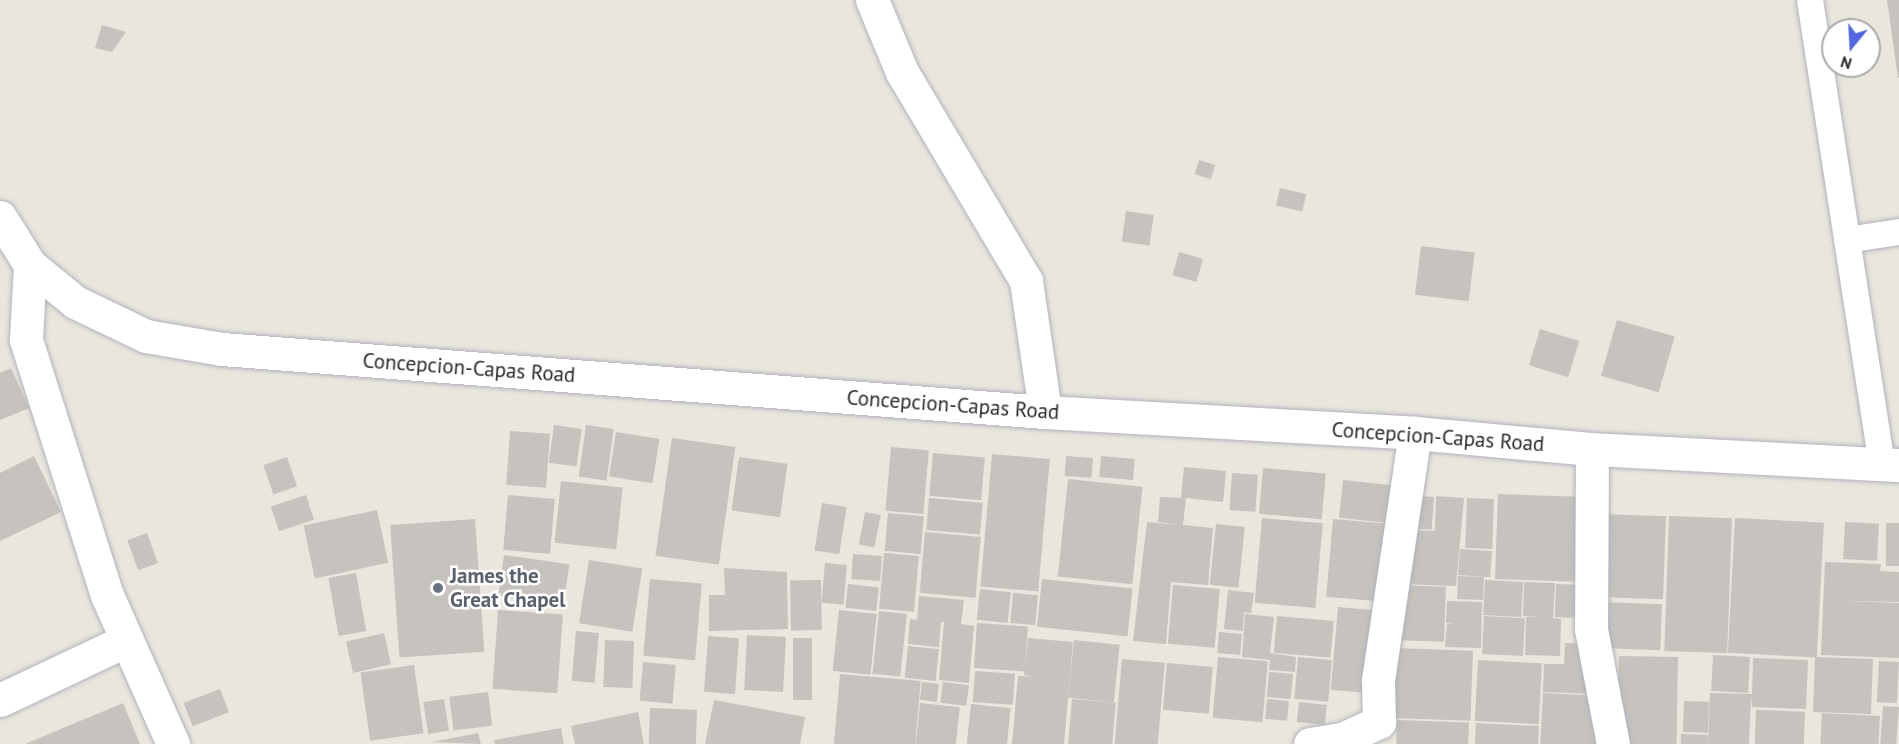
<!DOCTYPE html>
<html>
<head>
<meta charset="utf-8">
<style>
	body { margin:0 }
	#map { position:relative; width:1899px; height:744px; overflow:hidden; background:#eae6de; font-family:"PT Sans",sans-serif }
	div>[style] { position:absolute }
	.building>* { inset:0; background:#c6c2bd; transform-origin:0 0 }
	.roads { filter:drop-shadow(0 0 2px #b1b3bc) drop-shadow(0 0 2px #b1b3bc) }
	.service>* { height:26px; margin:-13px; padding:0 13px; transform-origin:13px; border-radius:13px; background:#fff }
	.minor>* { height:33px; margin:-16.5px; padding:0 16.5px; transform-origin:16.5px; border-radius:16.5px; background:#fff }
	.secondary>* { height:33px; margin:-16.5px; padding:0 16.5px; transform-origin:16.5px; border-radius:16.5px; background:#fff }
	.dots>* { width:16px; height:16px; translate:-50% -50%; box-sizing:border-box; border:3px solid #fff; border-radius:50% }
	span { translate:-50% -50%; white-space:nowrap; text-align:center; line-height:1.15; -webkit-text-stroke:5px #fff; paint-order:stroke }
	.street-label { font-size:21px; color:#2a2a2a }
	.worship-label { font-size:21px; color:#5b616d; font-weight:700 }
	.left { translate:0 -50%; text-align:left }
	.north { position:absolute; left:1821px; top:18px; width:60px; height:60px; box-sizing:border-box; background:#fff; border:2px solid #aaa; border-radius:50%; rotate:198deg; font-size:16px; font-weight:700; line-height:24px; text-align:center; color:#2a2a2a }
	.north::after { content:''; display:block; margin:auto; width:21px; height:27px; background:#5266e3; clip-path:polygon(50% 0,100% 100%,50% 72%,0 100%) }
</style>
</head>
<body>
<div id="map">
	<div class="building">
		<div style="clip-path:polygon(1887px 0,1899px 0,1899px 78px,1898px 78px)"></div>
		<div style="clip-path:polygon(102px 25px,126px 32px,112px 52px,95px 48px)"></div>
		<div style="left:1199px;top:160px;width:17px;height:15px;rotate:17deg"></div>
		<div style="left:1280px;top:188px;width:27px;height:18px;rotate:13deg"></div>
		<div style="left:1126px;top:211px;width:28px;height:31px;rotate:8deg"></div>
		<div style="left:1421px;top:246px;width:54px;height:49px;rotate:7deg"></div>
		<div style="left:1179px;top:252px;width:25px;height:24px;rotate:16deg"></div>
		<div style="left:1617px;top:320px;width:60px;height:58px;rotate:16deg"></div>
		<div style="left:1540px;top:329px;width:41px;height:38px;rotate:17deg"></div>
		<div style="clip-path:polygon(11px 368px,29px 408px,0 420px,0 373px)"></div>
		<div style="left:554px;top:425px;width:28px;height:38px;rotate:8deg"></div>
		<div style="left:586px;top:425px;width:28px;height:52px;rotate:8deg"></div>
		<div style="left:510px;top:431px;width:40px;height:54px;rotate:4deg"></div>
		<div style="left:616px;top:432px;width:44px;height:45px;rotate:9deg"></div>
		<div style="left:672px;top:438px;width:64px;height:119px;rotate:8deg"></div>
		<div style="left:891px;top:447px;width:38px;height:64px;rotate:5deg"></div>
		<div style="left:933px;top:453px;width:52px;height:43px;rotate:5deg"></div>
		<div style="left:992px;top:454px;width:58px;height:133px;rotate:5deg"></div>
		<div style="clip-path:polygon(34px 456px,61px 512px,0 541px,0 473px)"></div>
		<div style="left:1066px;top:456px;width:27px;height:20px;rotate:4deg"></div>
		<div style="left:1101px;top:456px;width:34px;height:21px;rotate:5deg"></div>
		<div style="left:287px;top:457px;width:31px;height:25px;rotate:71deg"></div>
		<div style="left:739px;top:457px;width:49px;height:54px;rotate:8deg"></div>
		<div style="clip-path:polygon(1184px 467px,1226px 471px,1223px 502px,1186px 498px,1183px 525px,1213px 528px,1208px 585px,1171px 582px,1166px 644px,1133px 641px,1147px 522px,1181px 525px,1158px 522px,1160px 497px,1181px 498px)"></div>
		<div style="left:1263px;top:468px;width:63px;height:46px;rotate:5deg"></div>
		<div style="left:1232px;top:473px;width:26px;height:37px;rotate:4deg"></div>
		<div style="left:1068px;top:479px;width:75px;height:98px;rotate:6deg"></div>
		<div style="left:1343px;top:480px;width:50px;height:38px;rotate:6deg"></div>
		<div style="left:561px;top:481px;width:62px;height:62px;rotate:6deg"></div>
		<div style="left:1498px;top:494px;width:89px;height:85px;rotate:2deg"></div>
		<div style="left:306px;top:495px;width:26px;height:37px;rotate:72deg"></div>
		<div style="left:508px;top:495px;width:47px;height:55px;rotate:5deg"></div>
		<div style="left:1406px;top:495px;width:28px;height:33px;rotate:4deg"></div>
		<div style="clip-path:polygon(1436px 496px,1464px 498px,1456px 586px,1400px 584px,1402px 530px,1435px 531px)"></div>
		<div style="left:929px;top:498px;width:54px;height:32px;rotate:5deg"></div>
		<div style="left:1467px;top:498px;width:27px;height:50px;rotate:2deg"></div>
		<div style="left:822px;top:503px;width:25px;height:48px;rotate:9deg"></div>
		<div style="left:377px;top:510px;width:54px;height:75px;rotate:78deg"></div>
		<div style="left:865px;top:512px;width:16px;height:33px;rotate:11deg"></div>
		<div style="left:888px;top:513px;width:36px;height:38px;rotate:5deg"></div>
		<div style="left:1601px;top:514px;width:65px;height:83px;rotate:2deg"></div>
		<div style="left:1669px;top:516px;width:63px;height:135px;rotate:2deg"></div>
		<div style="left:1262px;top:518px;width:61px;height:85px;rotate:5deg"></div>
		<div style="left:1735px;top:518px;width:89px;height:135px;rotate:3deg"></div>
		<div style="left:475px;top:519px;width:133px;height:85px;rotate:86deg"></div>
		<div style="left:1333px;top:519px;width:58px;height:78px;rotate:5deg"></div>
		<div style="left:1845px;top:522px;width:34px;height:37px;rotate:3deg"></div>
		<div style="left:1886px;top:523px;width:13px;height:43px"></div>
		<div style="left:1216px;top:524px;width:29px;height:61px;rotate:6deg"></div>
		<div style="left:925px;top:532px;width:56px;height:61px;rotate:5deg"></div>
		<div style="left:147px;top:533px;width:32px;height:21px;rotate:70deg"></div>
		<div style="left:1460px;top:549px;width:32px;height:26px;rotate:4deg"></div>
		<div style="left:884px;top:553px;width:35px;height:56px;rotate:5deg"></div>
		<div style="left:853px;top:554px;width:29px;height:25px;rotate:4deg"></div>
		<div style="left:504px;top:555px;width:66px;height:41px;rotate:8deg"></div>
		<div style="left:589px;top:560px;width:54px;height:64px;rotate:9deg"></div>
		<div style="clip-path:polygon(1825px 562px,1881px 564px,1880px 571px,1899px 572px,1899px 602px,1842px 601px,1899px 603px,1899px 658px,1821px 655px)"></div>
		<div style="left:825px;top:563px;width:22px;height:40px;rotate:5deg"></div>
		<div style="clip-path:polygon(724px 568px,787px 572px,788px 629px,709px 631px,709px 595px,725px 595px)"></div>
		<div style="left:356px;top:573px;width:59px;height:28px;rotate:80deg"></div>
		<div style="left:1458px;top:576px;width:26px;height:23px;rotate:2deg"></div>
		<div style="left:650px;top:579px;width:52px;height:77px;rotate:5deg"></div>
		<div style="left:1042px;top:579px;width:91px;height:48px;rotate:6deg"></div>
		<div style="left:821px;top:580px;width:50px;height:31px;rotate:89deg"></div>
		<div style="left:1485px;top:580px;width:38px;height:35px;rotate:3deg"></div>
		<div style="clip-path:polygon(1524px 582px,1555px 583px,1553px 618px,1561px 619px,1560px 656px,1525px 655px,1526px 617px,1540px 617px,1523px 616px)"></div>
		<div style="left:848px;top:584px;width:31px;height:24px;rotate:6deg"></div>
		<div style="left:1556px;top:584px;width:27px;height:33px;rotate:2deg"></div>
		<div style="left:1173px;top:585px;width:47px;height:59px;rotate:5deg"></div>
		<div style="left:1394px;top:585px;width:52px;height:55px;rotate:2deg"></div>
		<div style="left:980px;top:589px;width:31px;height:31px;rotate:6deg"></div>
		<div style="clip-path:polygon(1228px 590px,1254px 593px,1251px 613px,1244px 612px,1243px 631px,1224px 629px)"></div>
		<div style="left:1013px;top:593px;width:25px;height:30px;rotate:5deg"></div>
		<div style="clip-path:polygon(919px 596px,964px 600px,961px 624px,974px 626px,969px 683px,939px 680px,944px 622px,941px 622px,939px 647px,908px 644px,910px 619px,917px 620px)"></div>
		<div style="clip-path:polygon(1447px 601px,1482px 602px,1481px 648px,1445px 647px,1447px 624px,1454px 624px,1446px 623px)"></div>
		<div style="left:1600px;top:602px;width:62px;height:46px;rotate:2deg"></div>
		<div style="left:1338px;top:607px;width:43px;height:83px;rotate:5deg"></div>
		<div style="left:498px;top:610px;width:65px;height:79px;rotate:4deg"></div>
		<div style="left:839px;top:610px;width:38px;height:61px;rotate:6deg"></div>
		<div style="left:879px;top:611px;width:28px;height:63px;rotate:6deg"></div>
		<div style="clip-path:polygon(1245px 614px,1274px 617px,1270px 653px,1296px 657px,1295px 672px,1269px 670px,1270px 660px,1242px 657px)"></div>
		<div style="left:1277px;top:616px;width:57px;height:37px;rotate:5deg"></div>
		<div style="left:1484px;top:616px;width:41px;height:38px;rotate:3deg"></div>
		<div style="left:977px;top:623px;width:51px;height:45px;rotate:4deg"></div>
		<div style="left:576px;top:631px;width:23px;height:50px;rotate:5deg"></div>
		<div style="left:1219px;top:632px;width:23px;height:21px;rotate:5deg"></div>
		<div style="left:384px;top:633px;width:32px;height:39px;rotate:77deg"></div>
		<div style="left:747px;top:635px;width:39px;height:55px;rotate:3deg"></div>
		<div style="left:708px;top:636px;width:31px;height:56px;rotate:4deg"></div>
		<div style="left:793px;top:638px;width:19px;height:62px"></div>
		<div style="clip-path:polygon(1028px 638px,1073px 642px,1064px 744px,1012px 744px,1018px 676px,1036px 677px,1024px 675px)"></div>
		<div style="left:605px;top:640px;width:29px;height:47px;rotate:2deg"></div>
		<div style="left:1074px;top:640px;width:46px;height:58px;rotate:6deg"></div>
		<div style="clip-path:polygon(1565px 643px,1593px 644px,1596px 694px,1543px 692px,1544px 664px,1564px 664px)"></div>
		<div style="left:908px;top:646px;width:31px;height:32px;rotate:6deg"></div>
		<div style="left:1394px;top:648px;width:79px;height:70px;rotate:2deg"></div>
		<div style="left:1713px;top:655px;width:37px;height:36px;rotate:3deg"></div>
		<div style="left:1619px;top:656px;width:59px;height:88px;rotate:1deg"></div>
		<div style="left:1218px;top:657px;width:50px;height:61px;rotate:5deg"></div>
		<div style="left:1298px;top:657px;width:34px;height:42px;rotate:5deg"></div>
		<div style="left:1815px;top:657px;width:58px;height:55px;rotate:2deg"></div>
		<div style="clip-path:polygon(1753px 658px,1808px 660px,1806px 709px,1752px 707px,1751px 696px,1749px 744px,1708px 744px,1710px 693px,1752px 694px)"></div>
		<div style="left:1122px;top:659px;width:43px;height:85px;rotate:5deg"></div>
		<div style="left:1478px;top:660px;width:64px;height:61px;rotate:3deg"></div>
		<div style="left:1879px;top:661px;width:20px;height:41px;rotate:3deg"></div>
		<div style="left:643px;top:662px;width:33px;height:39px;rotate:5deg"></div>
		<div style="left:1167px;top:663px;width:46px;height:47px;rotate:5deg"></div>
		<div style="left:414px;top:665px;width:69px;height:54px;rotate:82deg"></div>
		<div style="left:975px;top:671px;width:40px;height:31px;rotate:4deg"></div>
		<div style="left:1269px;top:672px;width:24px;height:25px;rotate:5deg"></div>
		<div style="left:840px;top:674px;width:81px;height:70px;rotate:5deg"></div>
		<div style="left:922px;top:682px;width:17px;height:18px;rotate:7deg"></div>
		<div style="left:943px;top:682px;width:26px;height:21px;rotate:7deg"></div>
		<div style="left:220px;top:689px;width:25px;height:39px;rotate:69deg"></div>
		<div style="left:488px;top:692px;width:34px;height:39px;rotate:83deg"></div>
		<div style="left:1543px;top:693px;width:59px;height:51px;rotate:3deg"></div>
		<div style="left:444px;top:699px;width:32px;height:21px;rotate:81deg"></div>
		<div style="left:1072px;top:699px;width:44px;height:45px;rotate:5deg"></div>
		<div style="left:1267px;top:699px;width:22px;height:20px;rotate:5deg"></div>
		<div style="clip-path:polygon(714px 700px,805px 717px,800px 744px,705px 744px)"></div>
		<div style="left:1684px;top:701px;width:25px;height:31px;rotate:2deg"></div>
		<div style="left:1299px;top:702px;width:28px;height:20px;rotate:6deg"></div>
		<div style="clip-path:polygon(123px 703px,140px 744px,25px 744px)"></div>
		<div style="left:920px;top:703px;width:40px;height:41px;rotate:6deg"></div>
		<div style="left:971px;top:704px;width:40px;height:40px;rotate:6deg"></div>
		<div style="left:1883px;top:706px;width:16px;height:38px;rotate:4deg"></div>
		<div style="left:650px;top:708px;width:47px;height:36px;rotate:2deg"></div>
		<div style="left:1756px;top:710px;width:49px;height:34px;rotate:2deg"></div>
		<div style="clip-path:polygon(638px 712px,644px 744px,575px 744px,571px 726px)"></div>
		<div style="left:1822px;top:713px;width:58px;height:31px;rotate:3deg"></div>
		<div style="left:1397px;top:720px;width:72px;height:24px;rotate:2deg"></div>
		<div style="clip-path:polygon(1476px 723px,1539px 726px,1538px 744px,1475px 744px)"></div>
		<div style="clip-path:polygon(561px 728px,564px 744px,495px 744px,494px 740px)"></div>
		<div style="clip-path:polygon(478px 733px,481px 744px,432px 742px)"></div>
		<div style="left:1681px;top:734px;width:27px;height:10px;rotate:2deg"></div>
	</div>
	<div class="roads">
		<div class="service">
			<div style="left:1810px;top:0;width:470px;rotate:81.2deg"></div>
			<div style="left:1847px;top:240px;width:53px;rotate:-8.7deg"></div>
		</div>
		<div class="minor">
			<div style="left:872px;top:0;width:78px;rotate:67.4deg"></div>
			<div style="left:902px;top:72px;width:243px;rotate:59.3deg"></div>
			<div style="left:1026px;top:281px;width:132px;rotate:81.7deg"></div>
			<div style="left:30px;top:265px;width:75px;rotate:93.1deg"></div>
			<div style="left:26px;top:340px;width:268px;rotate:72.4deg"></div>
			<div style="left:107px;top:595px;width:163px;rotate:66.1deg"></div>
			<div style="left:1592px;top:449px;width:180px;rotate:90.3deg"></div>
			<div style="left:1591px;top:629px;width:117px;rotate:79.2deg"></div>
			<div style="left:0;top:700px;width:140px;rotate:-25.3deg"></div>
			<div style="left:1310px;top:744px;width:32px;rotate:-9deg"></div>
			<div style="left:1342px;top:739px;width:41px;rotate:-24.7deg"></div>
			<div style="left:1379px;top:722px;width:42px;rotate:-91.4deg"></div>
			<div style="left:1378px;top:680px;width:250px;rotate:-81.5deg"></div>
		</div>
		<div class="secondary">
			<div style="left:0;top:217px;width:57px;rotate:58deg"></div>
			<div style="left:30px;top:265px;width:58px;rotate:39.4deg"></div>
			<div style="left:75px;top:302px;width:79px;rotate:25.6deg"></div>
			<div style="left:146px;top:336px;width:77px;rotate:9.7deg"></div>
			<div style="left:222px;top:349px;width:825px;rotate:4.38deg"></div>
			<div style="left:1045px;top:412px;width:371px;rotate:3.2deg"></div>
			<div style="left:1415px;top:433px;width:178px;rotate:5.2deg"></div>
			<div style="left:1592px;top:449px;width:307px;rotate:3deg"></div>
		</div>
	</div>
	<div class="dots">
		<div style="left:438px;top:588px;background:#6b7280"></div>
	</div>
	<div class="street-label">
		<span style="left:469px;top:368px;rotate:4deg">Concepcion-Capas Road</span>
		<span style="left:953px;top:405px;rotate:4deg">Concepcion-Capas Road</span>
		<span style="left:1438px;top:437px;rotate:4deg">Concepcion-Capas Road</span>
	</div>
	<div class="worship-label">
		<span class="left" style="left:450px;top:588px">James the<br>Great Chapel</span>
	</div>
	<div class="north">N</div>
</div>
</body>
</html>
